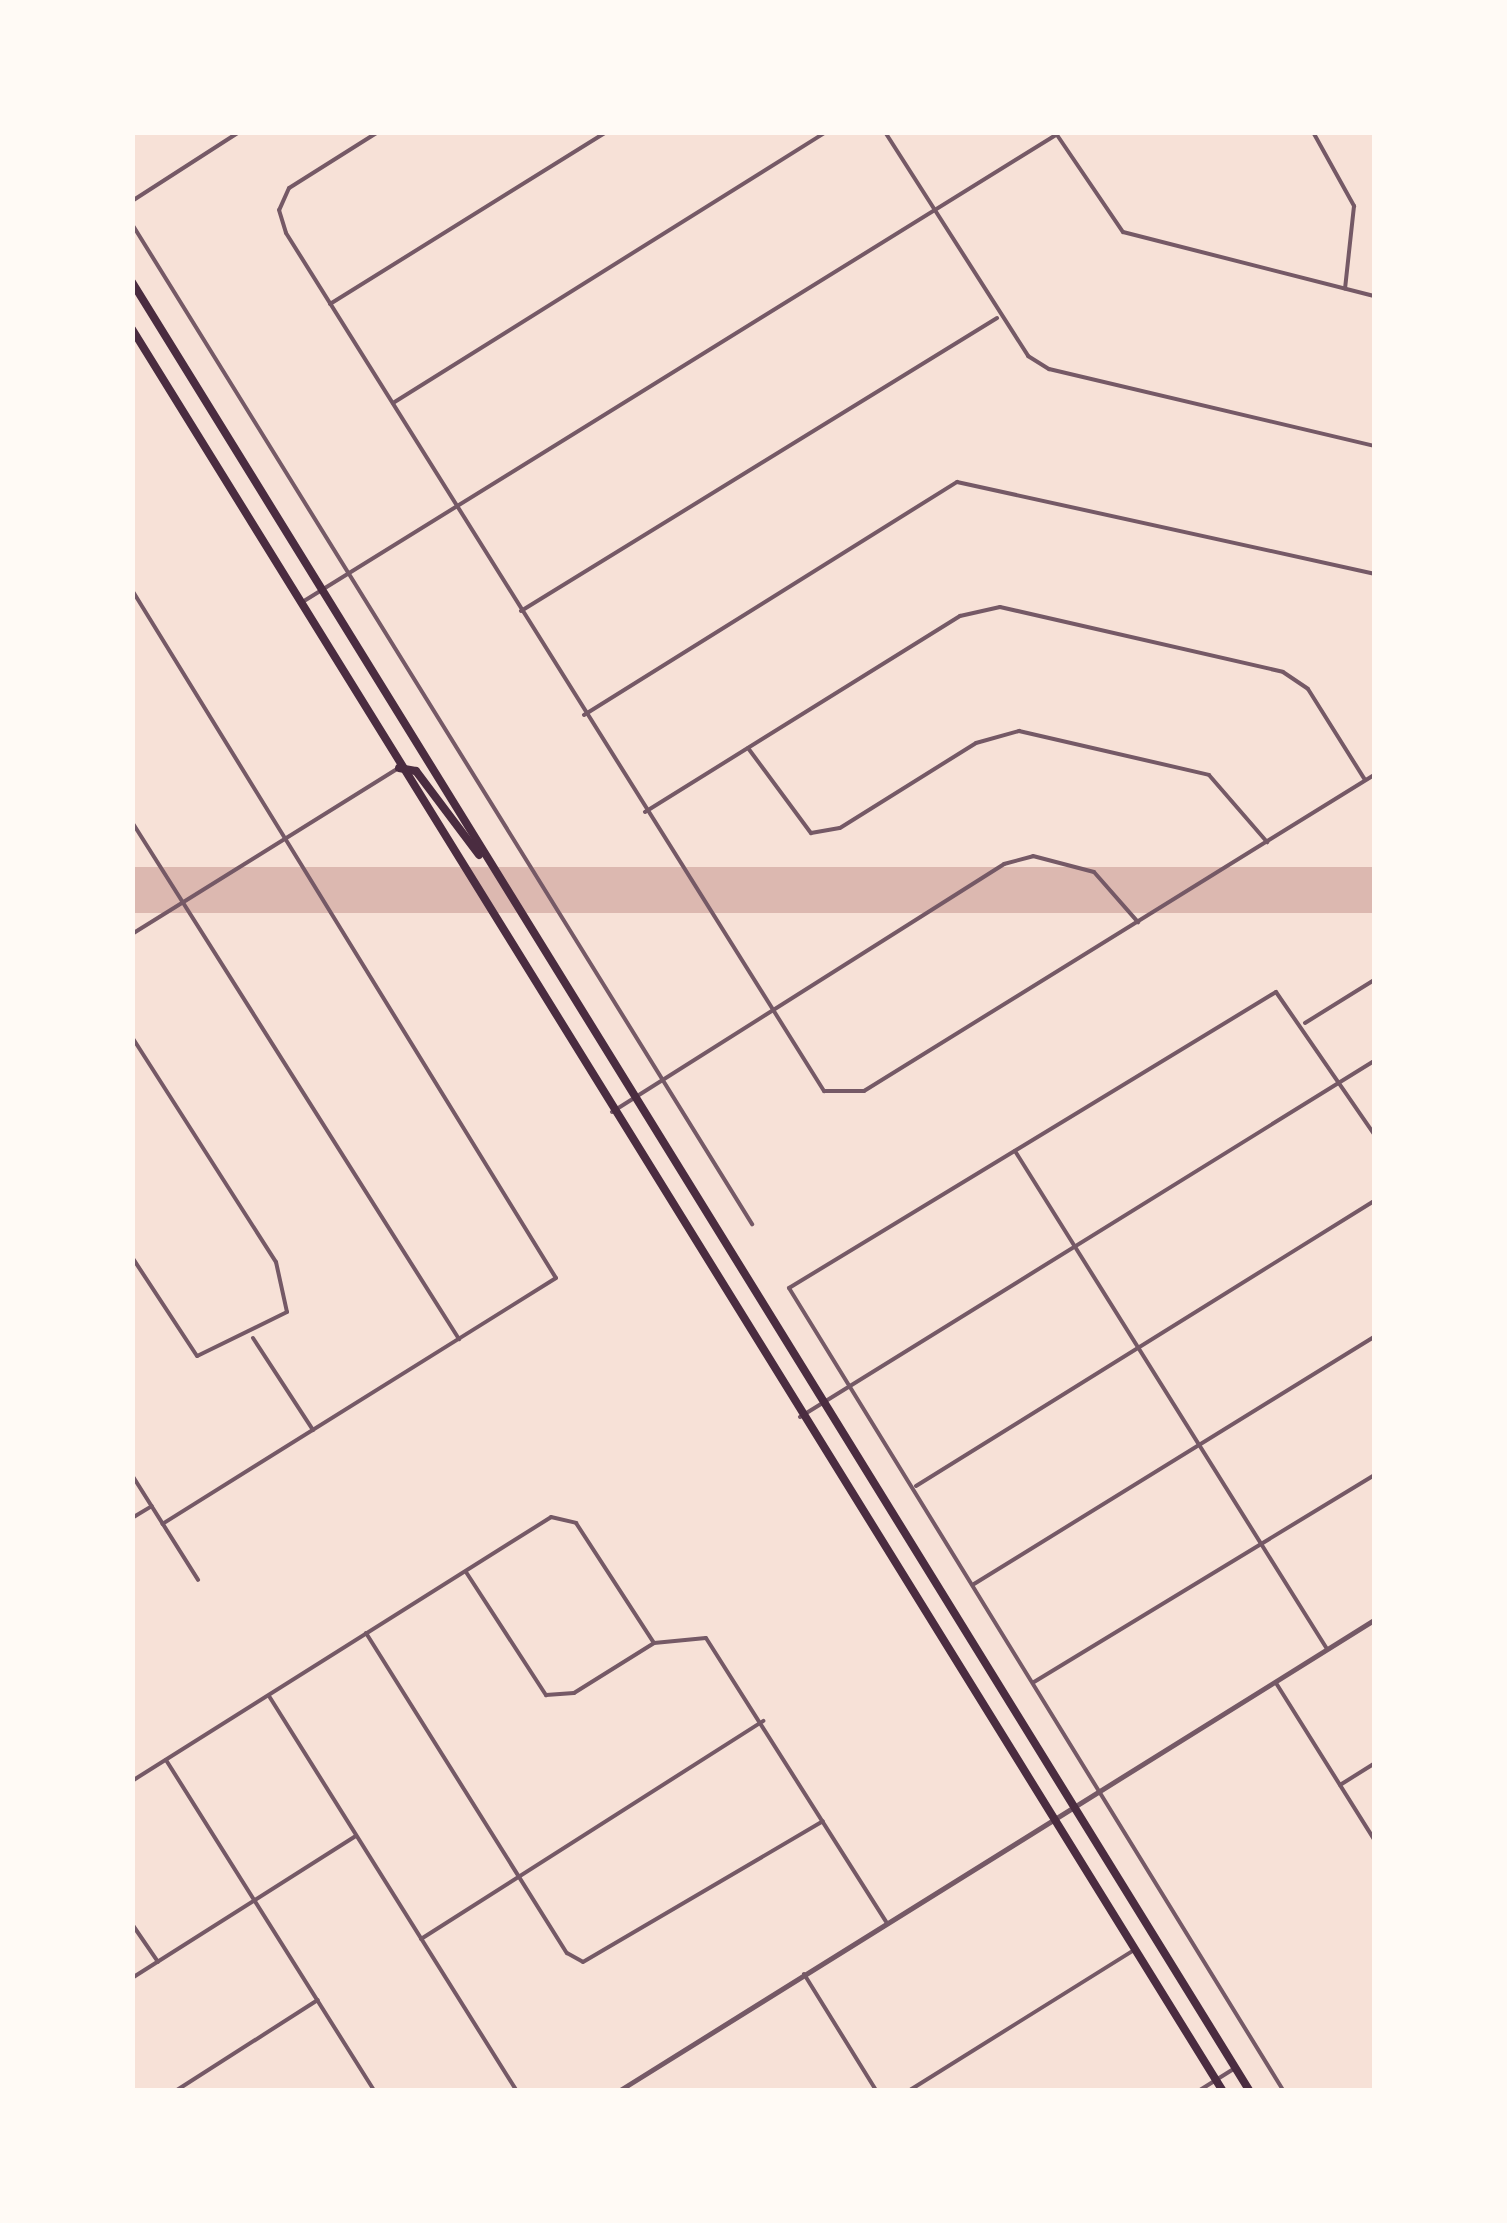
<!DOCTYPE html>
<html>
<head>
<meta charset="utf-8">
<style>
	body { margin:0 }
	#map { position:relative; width:1507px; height:2223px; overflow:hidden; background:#f7e1d7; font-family:Inter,sans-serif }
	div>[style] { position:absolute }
	.water>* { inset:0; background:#dcb8b0; transform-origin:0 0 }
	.pier>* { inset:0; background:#f7e1d7; transform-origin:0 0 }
	.minor>* { height:4px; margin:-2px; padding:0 2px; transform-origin:2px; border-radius:2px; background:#755966 }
	.tertiary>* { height:5px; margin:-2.5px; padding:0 2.5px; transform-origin:2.5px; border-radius:2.5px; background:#755966 }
	.primary>* { height:8px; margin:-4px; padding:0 4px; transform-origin:4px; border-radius:4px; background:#4a2c40 }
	span { translate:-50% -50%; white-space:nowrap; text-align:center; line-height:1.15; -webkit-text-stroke:8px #fffaf5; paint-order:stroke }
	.frame { position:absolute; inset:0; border:135px solid #fffaf5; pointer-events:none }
</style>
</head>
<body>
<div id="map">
	<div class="water">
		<div style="left:1374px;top:867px;width:46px;height:1466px;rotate:90deg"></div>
	</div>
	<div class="pier">
		<div style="left:742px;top:1256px;width:45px;height:45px;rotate:58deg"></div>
	</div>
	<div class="minor">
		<div style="left:378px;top:132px;width:105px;rotate:147.8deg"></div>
		<div style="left:289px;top:188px;width:24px;rotate:114deg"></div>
		<div style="left:279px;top:210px;width:24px;rotate:73deg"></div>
		<div style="left:286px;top:233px;width:1013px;rotate:57.91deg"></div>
		<div style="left:824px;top:1091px;width:40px"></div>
		<div style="left:864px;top:1091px;width:600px;rotate:-31.78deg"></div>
		<div style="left:885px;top:132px;width:266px;rotate:57.4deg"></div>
		<div style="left:1028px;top:356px;width:25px;rotate:32deg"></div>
		<div style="left:1049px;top:369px;width:334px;rotate:13.3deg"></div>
		<div style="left:1055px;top:132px;width:121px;rotate:55.8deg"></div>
		<div style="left:1123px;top:232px;width:259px;rotate:14.3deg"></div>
		<div style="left:1313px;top:132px;width:85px;rotate:61deg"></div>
		<div style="left:1354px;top:206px;width:83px;rotate:96.2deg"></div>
		<div style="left:132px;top:201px;width:127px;rotate:-32.8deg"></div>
		<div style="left:132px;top:224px;width:1177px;rotate:58.2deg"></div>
		<div style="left:330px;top:304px;width:325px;rotate:-31.9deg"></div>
		<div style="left:393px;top:403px;width:511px;rotate:-32.04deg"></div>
		<div style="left:132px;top:590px;width:808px;rotate:58.36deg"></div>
		<div style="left:556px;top:1278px;width:464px;rotate:148deg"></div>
		<div style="left:304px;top:601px;width:885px;rotate:-31.79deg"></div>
		<div style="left:521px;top:611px;width:559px;rotate:-31.61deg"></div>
		<div style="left:584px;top:715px;width:440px;rotate:-32deg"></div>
		<div style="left:957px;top:482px;width:427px;rotate:12.4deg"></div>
		<div style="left:748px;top:748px;width:106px;rotate:53.5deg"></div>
		<div style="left:811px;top:833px;width:29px;rotate:-10deg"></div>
		<div style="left:840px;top:828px;width:160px;rotate:-32deg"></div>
		<div style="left:976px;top:743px;width:45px;rotate:-15.6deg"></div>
		<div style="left:1019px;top:731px;width:195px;rotate:13deg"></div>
		<div style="left:1209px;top:775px;width:89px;rotate:49.1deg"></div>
		<div style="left:645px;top:812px;width:371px;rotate:-31.9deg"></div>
		<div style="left:960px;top:616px;width:41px;rotate:-12.7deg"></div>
		<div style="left:1000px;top:607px;width:290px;rotate:12.9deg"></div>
		<div style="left:1283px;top:672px;width:30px;rotate:34deg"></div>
		<div style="left:1308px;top:689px;width:107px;rotate:57.9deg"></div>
		<div style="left:132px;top:822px;width:612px;rotate:57.69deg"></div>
		<div style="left:132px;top:934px;width:314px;rotate:-31.9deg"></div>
		<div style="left:1305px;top:1023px;width:81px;rotate:-31.9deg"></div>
		<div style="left:132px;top:1037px;width:267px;rotate:57.4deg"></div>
		<div style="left:276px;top:1262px;width:51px;rotate:77.6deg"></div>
		<div style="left:287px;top:1312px;width:100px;rotate:153.9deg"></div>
		<div style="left:197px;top:1356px;width:118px;rotate:-123.3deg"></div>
		<div style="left:612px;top:1112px;width:464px;rotate:-32.3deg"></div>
		<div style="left:1004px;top:864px;width:30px;rotate:-15deg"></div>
		<div style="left:1033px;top:856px;width:63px;rotate:14.7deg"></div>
		<div style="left:1094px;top:872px;width:67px;rotate:48.7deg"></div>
		<div style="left:1015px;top:1151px;width:588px;rotate:57.93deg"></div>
		<div style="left:253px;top:1338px;width:110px;rotate:56.9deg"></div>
		<div style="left:800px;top:1417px;width:675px;rotate:-31.81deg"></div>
		<div style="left:132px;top:1475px;width:124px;rotate:57.8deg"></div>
		<div style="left:916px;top:1486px;width:539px;rotate:-31.89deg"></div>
		<div style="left:132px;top:1518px;width:23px;rotate:-31deg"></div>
		<div style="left:466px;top:1572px;width:147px;rotate:57deg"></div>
		<div style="left:546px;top:1695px;width:28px;rotate:-4deg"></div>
		<div style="left:574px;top:1693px;width:94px;rotate:-32deg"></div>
		<div style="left:654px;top:1643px;width:52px;rotate:-5.5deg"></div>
		<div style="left:706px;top:1638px;width:336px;rotate:57.6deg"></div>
		<div style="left:974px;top:1584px;width:470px;rotate:-31.7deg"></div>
		<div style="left:366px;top:1633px;width:378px;rotate:57.9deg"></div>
		<div style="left:567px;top:1953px;width:18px;rotate:29deg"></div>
		<div style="left:583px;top:1962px;width:278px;rotate:-30.4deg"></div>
		<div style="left:1034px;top:1682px;width:398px;rotate:-31.3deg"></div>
		<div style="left:1276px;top:1683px;width:184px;rotate:57.9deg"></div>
		<div style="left:269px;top:1696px;width:465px;rotate:57.9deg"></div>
		<div style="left:166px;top:1760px;width:390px;rotate:57.8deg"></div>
		<div style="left:132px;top:1781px;width:495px;rotate:-32.2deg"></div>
		<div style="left:551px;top:1517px;width:26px;rotate:13deg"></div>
		<div style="left:576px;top:1523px;width:143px;rotate:57deg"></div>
		<div style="left:1340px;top:1785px;width:40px;rotate:-32deg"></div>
		<div style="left:132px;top:1924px;width:46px;rotate:55.6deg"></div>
		<div style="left:421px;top:1939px;width:406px;rotate:-32.5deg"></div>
		<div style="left:804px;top:1974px;width:137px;rotate:58.2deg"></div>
		<div style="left:132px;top:1978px;width:265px;rotate:-32.4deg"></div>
		<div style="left:177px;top:2090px;width:167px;rotate:-32.6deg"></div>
		<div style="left:910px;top:2090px;width:264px;rotate:-32deg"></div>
		<div style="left:1200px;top:2090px;width:40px;rotate:-32deg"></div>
		<div style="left:1283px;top:2090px;width:942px;rotate:-121.63deg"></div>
		<div style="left:789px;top:1288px;width:570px;rotate:-31.29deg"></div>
		<div style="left:1276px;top:992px;width:173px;rotate:55.4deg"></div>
	</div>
	<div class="tertiary">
		<div style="left:620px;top:2090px;width:888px;rotate:-31.94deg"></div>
	</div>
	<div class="primary">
		<div style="left:132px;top:282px;width:2125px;rotate:58.29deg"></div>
		<div style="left:132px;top:329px;width:2071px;rotate:58.24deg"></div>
		<div style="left:399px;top:768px;width:17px;rotate:10deg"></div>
		<div style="left:416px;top:771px;width:105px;rotate:53.1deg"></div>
	</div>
	<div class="frame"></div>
</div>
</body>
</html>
